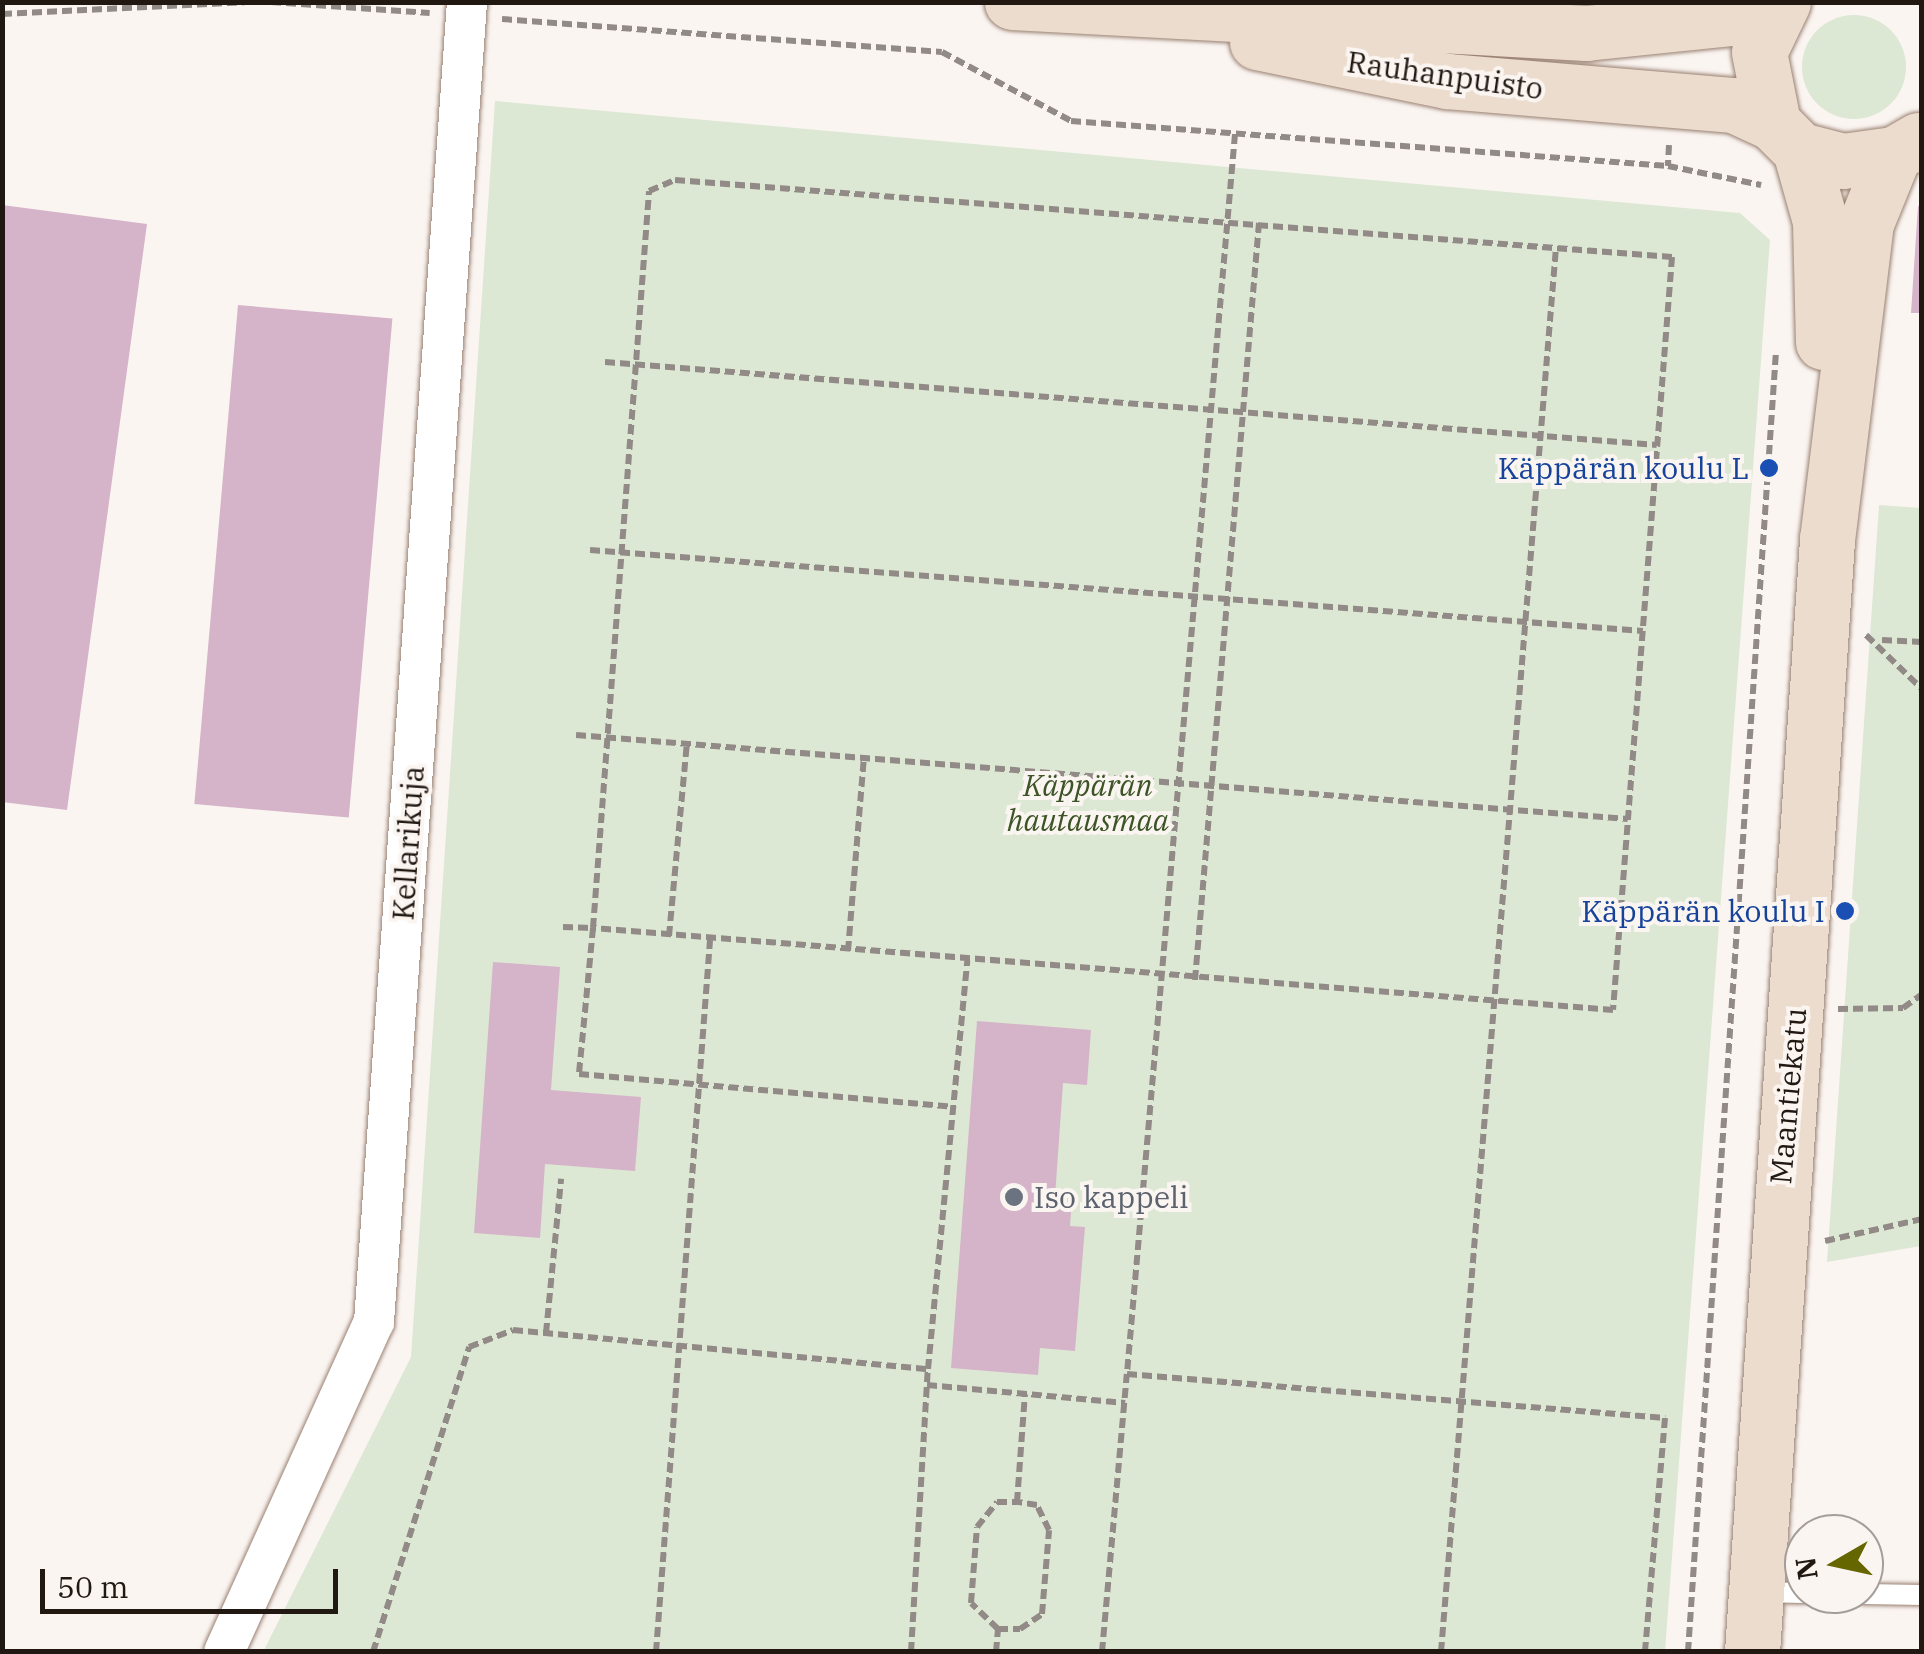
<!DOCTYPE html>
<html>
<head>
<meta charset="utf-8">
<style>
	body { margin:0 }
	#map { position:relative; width:1924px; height:1654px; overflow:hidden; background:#fbf5f2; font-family:"IBM Plex Serif",serif }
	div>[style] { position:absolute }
	.green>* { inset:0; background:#dce8d4 }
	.round { border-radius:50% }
	.building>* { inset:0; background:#d5b4c9; transform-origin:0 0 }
	.path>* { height:6px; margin-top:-3px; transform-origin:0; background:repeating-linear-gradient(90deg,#928a86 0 10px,transparent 0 15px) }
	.roads { filter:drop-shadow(0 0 2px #998071) drop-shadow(0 0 2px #998071) }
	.lane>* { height:20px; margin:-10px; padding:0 10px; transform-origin:10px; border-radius:10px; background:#fff }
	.street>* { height:40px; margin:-20px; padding:0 20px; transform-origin:20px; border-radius:20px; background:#fff }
	.secondary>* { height:55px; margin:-27.5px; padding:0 27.5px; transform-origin:27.5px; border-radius:27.5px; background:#ecdccd }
	.dots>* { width:28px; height:28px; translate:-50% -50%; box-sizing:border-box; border:5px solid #fbf5f2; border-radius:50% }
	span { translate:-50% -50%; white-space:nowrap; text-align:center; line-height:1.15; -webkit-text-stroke:8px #fbf5f2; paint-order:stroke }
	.street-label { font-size:30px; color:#211812 }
	.transit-label { font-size:30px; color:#164399 }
	.right { translate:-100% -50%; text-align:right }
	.park-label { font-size:30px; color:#3c5426; font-style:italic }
	.worship-label { font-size:30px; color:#5b616d }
	.left { translate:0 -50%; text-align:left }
	.frame { position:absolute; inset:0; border:5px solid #211812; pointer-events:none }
	.north { position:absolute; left:1784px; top:1514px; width:100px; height:100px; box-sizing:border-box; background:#fbf5f2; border:2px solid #a49d98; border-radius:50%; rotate:261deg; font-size:28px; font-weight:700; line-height:40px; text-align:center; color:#211812 }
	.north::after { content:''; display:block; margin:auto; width:35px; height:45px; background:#660; clip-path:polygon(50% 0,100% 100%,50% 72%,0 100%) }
	.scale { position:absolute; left:40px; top:1569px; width:298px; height:45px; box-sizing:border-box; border:5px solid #211812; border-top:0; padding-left:12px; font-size:30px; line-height:35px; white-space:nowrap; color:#211812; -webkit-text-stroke:8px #fbf5f2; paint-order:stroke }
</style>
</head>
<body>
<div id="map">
	<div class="green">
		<div class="round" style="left:1802px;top:15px;width:104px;height:104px"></div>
		<div style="clip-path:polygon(495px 101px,1740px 213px,1770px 240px,1665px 1651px,263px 1652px,411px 1357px)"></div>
		<div style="clip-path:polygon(1879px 505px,1921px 508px,1921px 1246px,1827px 1262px)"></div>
	</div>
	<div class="building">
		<div style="clip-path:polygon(2px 205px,147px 224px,67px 810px,2px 802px)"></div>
		<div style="clip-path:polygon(1918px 206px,1922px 207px,1922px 313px,1911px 313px)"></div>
		<div style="left:238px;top:305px;width:155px;height:501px;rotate:5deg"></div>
		<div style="clip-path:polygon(493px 962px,560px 967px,551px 1090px,641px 1097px,635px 1171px,545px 1164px,540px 1238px,474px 1233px)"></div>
		<div style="clip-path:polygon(977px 1021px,1091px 1030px,1087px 1085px,1063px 1083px,1055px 1197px,1072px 1198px,1070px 1226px,1085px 1227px,1075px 1351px,1040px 1348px,1038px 1375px,951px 1368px)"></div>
	</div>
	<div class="path">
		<div style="left:271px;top:2px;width:159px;rotate:4deg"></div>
		<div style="left:2px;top:14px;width:243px;rotate:-2.8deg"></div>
		<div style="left:502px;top:19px;width:441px;rotate:4.3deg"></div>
		<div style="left:942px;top:52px;width:146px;rotate:28.1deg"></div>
		<div style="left:1071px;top:121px;width:599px;rotate:4.31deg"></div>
		<div style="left:1235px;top:134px;width:1245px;rotate:94.98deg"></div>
		<div style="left:1127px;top:1374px;width:540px;rotate:4.68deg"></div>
		<div style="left:1665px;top:1418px;width:235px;rotate:94.9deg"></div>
		<div style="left:1669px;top:145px;width:21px;rotate:93deg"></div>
		<div style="left:1668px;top:166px;width:95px;rotate:11.5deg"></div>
		<div style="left:675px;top:180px;width:1000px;rotate:4.42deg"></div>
		<div style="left:1672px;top:257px;width:755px;rotate:94.48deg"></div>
		<div style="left:1613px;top:1010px;width:1023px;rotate:-175.4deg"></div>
		<div style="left:593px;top:928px;width:739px;rotate:-85.65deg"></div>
		<div style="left:649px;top:191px;width:28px;rotate:-23deg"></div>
		<div style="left:605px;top:362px;width:1055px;rotate:4.51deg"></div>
		<div style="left:590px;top:550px;width:1056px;rotate:4.4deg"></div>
		<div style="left:1866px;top:635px;width:78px;rotate:44deg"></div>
		<div style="left:1882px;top:640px;width:40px;rotate:2.9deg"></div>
		<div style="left:576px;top:735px;width:1055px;rotate:4.57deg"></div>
		<div style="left:563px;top:927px;width:30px;rotate:2deg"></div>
		<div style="left:593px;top:928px;width:147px;rotate:95.5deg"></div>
		<div style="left:579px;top:1074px;width:375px;rotate:5deg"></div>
		<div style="left:669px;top:936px;width:194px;rotate:-84.7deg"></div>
		<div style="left:848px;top:951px;width:195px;rotate:-85.3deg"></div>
		<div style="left:1195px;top:980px;width:760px;rotate:-85.17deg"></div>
		<div style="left:1838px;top:1009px;width:65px;rotate:-0.9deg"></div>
		<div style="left:1903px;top:1008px;width:24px;rotate:-36deg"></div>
		<div style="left:1825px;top:1241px;width:99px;rotate:-12.8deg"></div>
		<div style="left:546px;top:1333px;width:155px;rotate:-84.4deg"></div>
		<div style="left:927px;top:1385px;width:199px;rotate:5.2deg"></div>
		<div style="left:998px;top:1629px;width:22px"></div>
		<div style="left:1020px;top:1629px;width:27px;rotate:-34deg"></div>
		<div style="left:1042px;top:1614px;width:84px;rotate:-85.2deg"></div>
		<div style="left:1049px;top:1530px;width:28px;rotate:-116deg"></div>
		<div style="left:1037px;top:1505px;width:20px;rotate:-171deg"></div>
		<div style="left:373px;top:1652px;width:320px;rotate:-72.5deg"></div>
		<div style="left:469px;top:1347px;width:47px;rotate:-21.1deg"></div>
		<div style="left:513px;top:1330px;width:417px;rotate:5.4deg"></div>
		<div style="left:928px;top:1369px;width:410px;rotate:-84.5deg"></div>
		<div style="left:656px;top:1652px;width:714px;rotate:-85.66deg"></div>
		<div style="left:911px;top:1652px;width:284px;rotate:-86.6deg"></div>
		<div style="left:996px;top:1652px;width:23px;rotate:-85deg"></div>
		<div style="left:998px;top:1629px;width:37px;rotate:-136deg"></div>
		<div style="left:971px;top:1603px;width:76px;rotate:-85.5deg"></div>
		<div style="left:977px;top:1527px;width:32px;rotate:-51deg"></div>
		<div style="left:997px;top:1502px;width:20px"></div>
		<div style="left:1017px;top:1502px;width:108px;rotate:-85.8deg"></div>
		<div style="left:1102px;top:1652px;width:279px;rotate:-84.9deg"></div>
		<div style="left:1441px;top:1652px;width:1409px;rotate:-85.32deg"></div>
		<div style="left:1688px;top:1652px;width:1304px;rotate:-86.13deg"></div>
	</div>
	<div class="roads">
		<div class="lane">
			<div style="left:1756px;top:1592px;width:48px;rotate:1.2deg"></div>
			<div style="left:1864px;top:1594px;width:58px;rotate:1deg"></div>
		</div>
		<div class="street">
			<div style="left:224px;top:1652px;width:362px;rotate:-65.6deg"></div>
			<div style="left:374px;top:1322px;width:1323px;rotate:-85.97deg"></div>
		</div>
		<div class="secondary">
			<div style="left:1012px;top:2px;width:575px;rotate:3.09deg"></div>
			<div style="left:1586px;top:33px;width:186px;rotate:-5.9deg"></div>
			<div style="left:1783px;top:2px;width:55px;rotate:115.6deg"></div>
			<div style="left:1759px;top:52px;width:72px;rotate:78.8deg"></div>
			<div style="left:1773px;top:123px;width:38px;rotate:45deg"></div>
			<div style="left:1800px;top:150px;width:44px;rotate:14.3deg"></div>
			<div style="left:1843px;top:161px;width:51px;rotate:-7.8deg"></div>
			<div style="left:1894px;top:154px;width:28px;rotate:-30deg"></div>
			<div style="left:1257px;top:42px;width:194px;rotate:11.6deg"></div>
			<div style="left:1447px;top:81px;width:288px;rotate:4.8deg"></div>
			<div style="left:1734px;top:105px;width:43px;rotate:24.8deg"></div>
			<div style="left:1800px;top:150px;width:74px;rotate:74.3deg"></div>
			<div style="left:1820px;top:221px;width:121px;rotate:88.6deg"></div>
			<div style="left:1752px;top:1652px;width:1115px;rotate:-86.14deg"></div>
			<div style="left:1827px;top:540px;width:319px;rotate:-83deg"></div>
			<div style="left:1866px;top:223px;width:74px;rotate:-67.9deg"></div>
		</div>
	</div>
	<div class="dots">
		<div style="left:1769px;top:468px;background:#1a4fb4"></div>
		<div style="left:1845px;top:911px;background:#1a4fb4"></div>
		<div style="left:1014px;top:1197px;background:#6b7280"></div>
	</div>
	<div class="street-label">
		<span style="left:1445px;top:75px;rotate:8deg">Rauhanpuisto</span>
		<span style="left:408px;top:843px;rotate:-86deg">Kellarikuja</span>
		<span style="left:1788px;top:1096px;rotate:-85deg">Maantiekatu</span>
	</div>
	<div class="transit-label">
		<span class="right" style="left:1749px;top:468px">Käppärän koulu L</span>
		<span class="right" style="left:1825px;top:911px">Käppärän koulu I</span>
	</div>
	<div class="park-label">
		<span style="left:1088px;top:802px">Käppärän<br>hautausmaa</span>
	</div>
	<div class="worship-label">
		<span class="left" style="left:1034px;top:1197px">Iso kappeli</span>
	</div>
	<div class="frame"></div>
	<div class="north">N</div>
	<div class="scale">50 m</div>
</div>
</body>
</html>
